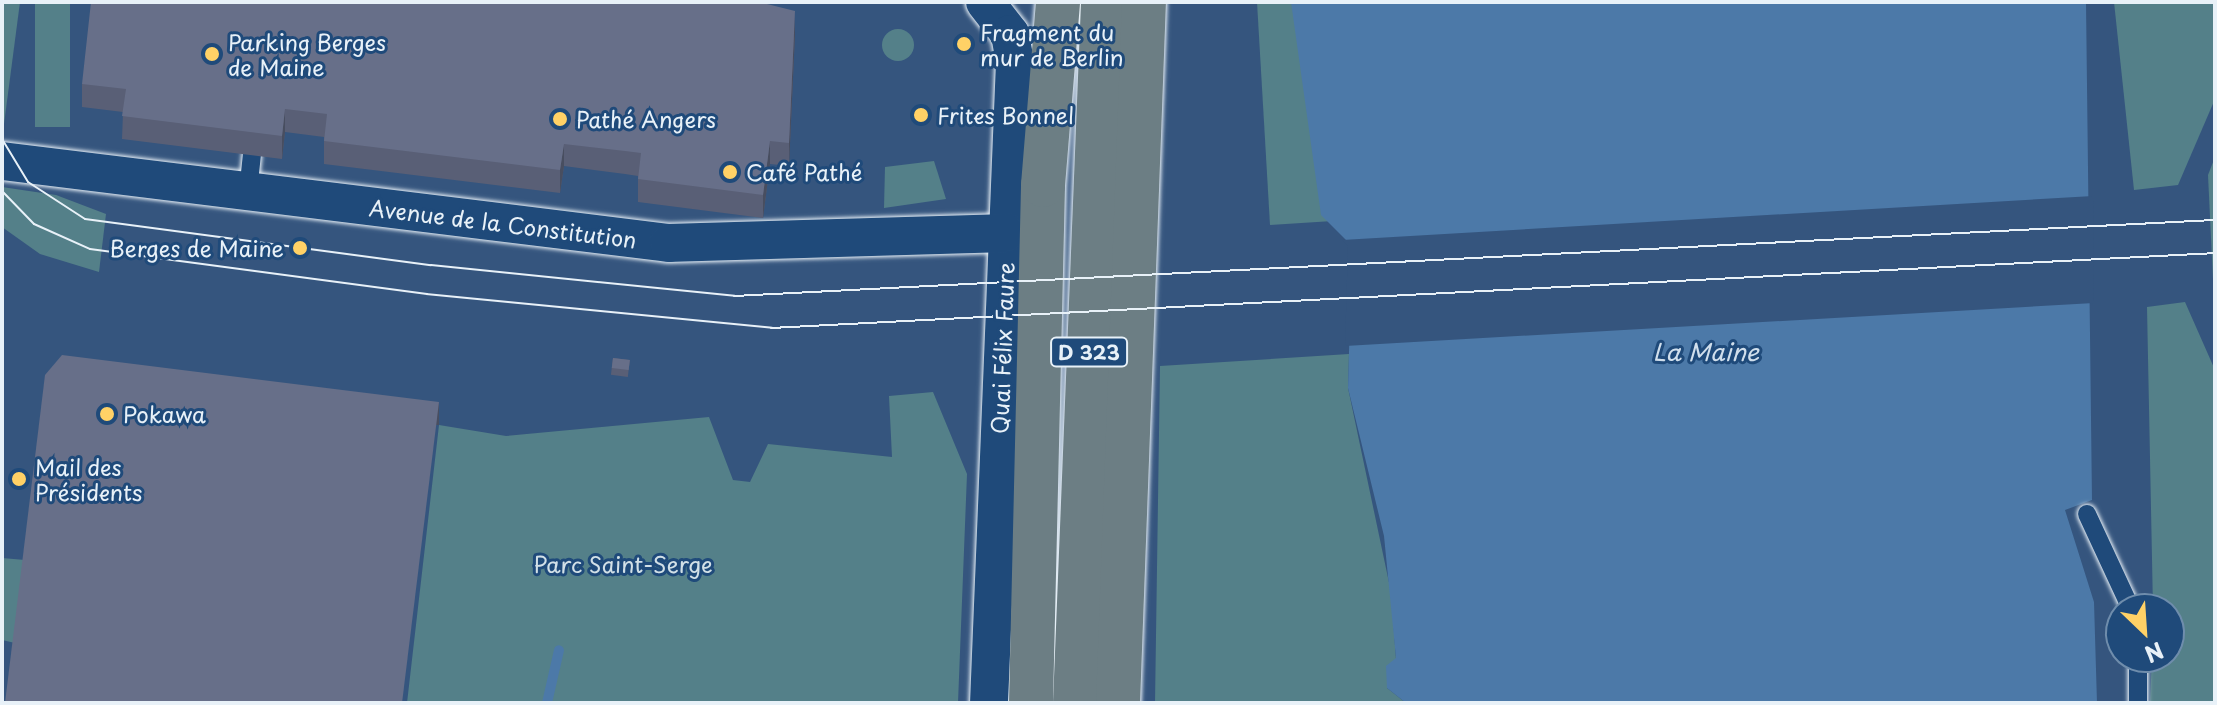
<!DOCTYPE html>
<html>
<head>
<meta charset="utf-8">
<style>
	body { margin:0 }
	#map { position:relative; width:2217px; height:705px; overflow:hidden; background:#35557e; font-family:"Playpen Sans",sans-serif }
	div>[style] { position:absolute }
	.green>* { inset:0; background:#548089; transform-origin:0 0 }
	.round { border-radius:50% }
	.water>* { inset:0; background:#4c79a8 }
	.pier>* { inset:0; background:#35557e }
	.stream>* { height:10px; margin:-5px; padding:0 5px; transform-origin:5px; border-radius:5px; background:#4c79a8 }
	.roads { filter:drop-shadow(0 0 2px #e8f1f8) drop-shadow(0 0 2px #e8f1f8) }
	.service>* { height:18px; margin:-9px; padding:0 9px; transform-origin:9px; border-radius:9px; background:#1f4a7a }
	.minor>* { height:38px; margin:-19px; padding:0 19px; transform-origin:19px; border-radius:19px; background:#1f4a7a }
	.trunk>* { height:44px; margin:-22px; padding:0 22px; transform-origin:22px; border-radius:22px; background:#6c7e84 }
	.tram>* { height:2px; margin:-1px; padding:0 1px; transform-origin:1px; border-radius:1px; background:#e8f1f8 }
	.wall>* { inset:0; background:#595f76; transform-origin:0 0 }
	.shaded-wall>* { inset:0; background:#484e60; transform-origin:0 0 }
	.building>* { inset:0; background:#676f89; transform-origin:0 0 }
	.dots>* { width:22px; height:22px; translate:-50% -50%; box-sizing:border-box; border:4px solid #1f4a7a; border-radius:50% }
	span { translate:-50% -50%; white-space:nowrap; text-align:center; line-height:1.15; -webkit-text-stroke:6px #1f4a7a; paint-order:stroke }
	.shield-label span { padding:2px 6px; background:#1f4a7a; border:2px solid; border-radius:6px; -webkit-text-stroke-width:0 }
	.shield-label { font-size:20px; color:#e8f1f8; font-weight:700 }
	.poi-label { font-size:22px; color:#e8f1f8 }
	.left { translate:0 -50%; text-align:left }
	.right { translate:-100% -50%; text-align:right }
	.street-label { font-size:22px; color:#e8f1f8 }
	.park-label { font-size:22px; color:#d2e0e7 }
	.water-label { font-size:24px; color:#d1dfec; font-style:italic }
	.frame { position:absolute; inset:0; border:4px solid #e8f1f8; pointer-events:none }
	.north { position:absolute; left:2105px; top:593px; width:80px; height:80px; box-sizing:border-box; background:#1f4a7a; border:2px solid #6f8dac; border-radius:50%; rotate:155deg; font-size:22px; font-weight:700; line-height:32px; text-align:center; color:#e8f1f8 }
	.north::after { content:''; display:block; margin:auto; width:28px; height:36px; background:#ffd166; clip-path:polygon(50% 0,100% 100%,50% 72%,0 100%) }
</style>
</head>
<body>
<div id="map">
	<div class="green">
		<div style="clip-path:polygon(2px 2px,20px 2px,4px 124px,2px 124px)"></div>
		<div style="left:35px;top:2px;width:35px;height:125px"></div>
		<div style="clip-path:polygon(1257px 2px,1379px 2px,1411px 216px,1270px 225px)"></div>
		<div style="clip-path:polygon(2114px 2px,2215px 2px,2215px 99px,2178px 185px,2134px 190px)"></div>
		<div class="round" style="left:882px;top:29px;width:32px;height:32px"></div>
		<div style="clip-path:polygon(2215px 157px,2215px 321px,2208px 175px)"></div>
		<div style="clip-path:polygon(934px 161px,946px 199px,884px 208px,885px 167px)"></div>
		<div style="clip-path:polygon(2px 187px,56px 195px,106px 214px,99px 272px,40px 254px,2px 227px)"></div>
		<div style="clip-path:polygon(2185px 302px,2215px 370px,2215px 703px,2150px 703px,2152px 657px,2169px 657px,2169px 609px,2153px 609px,2147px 307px)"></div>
		<div style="clip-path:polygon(1349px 354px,1348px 388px,1391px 592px,1396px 659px,1387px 688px,1406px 703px,1155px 703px,1160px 366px)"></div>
		<div style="clip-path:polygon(933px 392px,967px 474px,958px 703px,407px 703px,439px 425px,506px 436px,709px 417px,733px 480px,750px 482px,768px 444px,892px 457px,889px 396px)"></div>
		<div style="clip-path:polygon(2px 558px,25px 560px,15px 643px,2px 640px)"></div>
	</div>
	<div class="water">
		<div style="clip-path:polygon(1291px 2px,2086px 2px,2092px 500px,2065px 510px,2094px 602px,2097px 703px,1406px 703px,1387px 688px,1386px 666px,1396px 658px,1384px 536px,1348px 388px,1352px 246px,1321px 215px)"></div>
	</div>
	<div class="pier">
		<div style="clip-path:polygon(2093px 196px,2094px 303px,1345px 346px,1348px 246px,1342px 240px)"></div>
	</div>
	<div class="stream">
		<div style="left:547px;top:703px;width:54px;rotate:-77.2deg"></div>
	</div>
	<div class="roads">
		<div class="service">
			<div style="left:248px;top:192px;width:37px;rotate:-84deg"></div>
			<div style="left:2087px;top:514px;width:105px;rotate:65.1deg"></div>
			<div style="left:2138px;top:703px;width:46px;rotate:-90deg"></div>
		</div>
		<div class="minor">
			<div style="left:985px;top:2px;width:41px;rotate:52deg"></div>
			<div style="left:1010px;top:34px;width:28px;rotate:80deg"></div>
			<div style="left:1015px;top:62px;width:642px;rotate:92.32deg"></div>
			<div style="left:2px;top:161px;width:672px;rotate:7.01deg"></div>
			<div style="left:669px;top:243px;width:337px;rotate:-1.7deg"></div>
		</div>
		<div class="trunk">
			<div style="left:1031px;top:703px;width:518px;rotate:-88.67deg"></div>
			<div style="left:1043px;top:185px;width:184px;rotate:-85.3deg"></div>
			<div style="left:1075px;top:703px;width:702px;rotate:-87.71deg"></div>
			<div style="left:1118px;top:703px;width:701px;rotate:-87.88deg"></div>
		</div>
	</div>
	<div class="tram">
		<div style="left:2px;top:9px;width:7px;rotate:-82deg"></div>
		<div style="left:2px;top:139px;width:50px;rotate:58.8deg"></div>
		<div style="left:28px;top:182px;width:68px;rotate:33deg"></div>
		<div style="left:85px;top:219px;width:349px;rotate:7.6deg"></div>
		<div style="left:431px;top:265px;width:305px;rotate:5.8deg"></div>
		<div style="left:734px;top:296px;width:1483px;rotate:-2.94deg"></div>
		<div style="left:2px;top:191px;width:46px;rotate:45.9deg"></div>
		<div style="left:34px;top:224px;width:61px;rotate:24.1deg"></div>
		<div style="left:90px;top:249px;width:340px;rotate:7.6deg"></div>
		<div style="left:427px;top:294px;width:346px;rotate:5.6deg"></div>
		<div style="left:771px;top:328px;width:1446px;rotate:-2.97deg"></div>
	</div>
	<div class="wall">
		<div style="clip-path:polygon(795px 34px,789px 166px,770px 164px,763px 218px,638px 202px,638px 176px,625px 174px,564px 166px,560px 193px,324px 164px,324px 137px,285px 132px,282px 159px,122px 139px,123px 112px,82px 107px,82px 84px)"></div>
		<div style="left:613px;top:358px;width:17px;height:17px;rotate:7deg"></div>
	</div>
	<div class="shaded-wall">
		<div style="clip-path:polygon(795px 11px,795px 34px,789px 166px,789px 143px)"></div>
		<div style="clip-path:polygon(285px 109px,285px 132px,282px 159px,282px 136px)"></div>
		<div style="clip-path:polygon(770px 141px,770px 164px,763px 218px,763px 195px)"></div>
		<div style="clip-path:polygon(564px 144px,564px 166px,560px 193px,560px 170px)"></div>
		<div style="left:439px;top:402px;width:23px;height:303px;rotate:90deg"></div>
	</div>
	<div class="building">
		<div style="clip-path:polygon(91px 2px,759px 2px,795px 11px,789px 143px,770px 141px,763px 195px,638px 179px,641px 153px,625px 151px,564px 144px,560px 170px,324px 141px,327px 114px,285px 109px,282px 136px,122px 116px,126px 89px,82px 84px)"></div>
		<div style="clip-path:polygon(62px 355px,439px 402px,402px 703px,5px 703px,45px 375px)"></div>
		<div style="left:613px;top:358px;width:17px;height:10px;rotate:7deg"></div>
	</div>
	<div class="dots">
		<div style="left:964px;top:44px;background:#ffd166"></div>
		<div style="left:212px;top:54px;background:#ffd166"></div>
		<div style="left:921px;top:115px;background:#ffd166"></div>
		<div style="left:560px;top:119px;background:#ffd166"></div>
		<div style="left:730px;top:172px;background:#ffd166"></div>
		<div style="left:300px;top:248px;background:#ffd166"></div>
		<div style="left:107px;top:414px;background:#ffd166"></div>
		<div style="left:19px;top:479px;background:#ffd166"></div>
	</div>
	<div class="shield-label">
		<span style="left:1089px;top:352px">D 323</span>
	</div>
	<div class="poi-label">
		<span class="left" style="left:980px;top:44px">Fragment du<br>mur de Berlin</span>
		<span class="left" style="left:228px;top:54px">Parking Berges<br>de Maine</span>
		<span class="left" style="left:937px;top:115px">Frites Bonnel</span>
		<span class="left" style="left:576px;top:119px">Pathé Angers</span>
		<span class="left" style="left:746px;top:172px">Café Pathé</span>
		<span class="right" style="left:284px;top:248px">Berges de Maine</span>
		<span class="left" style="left:123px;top:414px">Pokawa</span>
		<span class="left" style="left:35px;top:479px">Mail des<br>Présidents</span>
	</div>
	<div class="street-label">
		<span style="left:503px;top:223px;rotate:7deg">Avenue de la Constitution</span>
		<span style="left:1002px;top:348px;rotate:-88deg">Quai Félix Faure</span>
	</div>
	<div class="park-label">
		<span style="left:623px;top:564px">Parc Saint-Serge</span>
	</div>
	<div class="water-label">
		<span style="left:1706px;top:352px">La Maine</span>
	</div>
	<div class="frame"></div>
	<div class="north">N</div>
</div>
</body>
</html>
